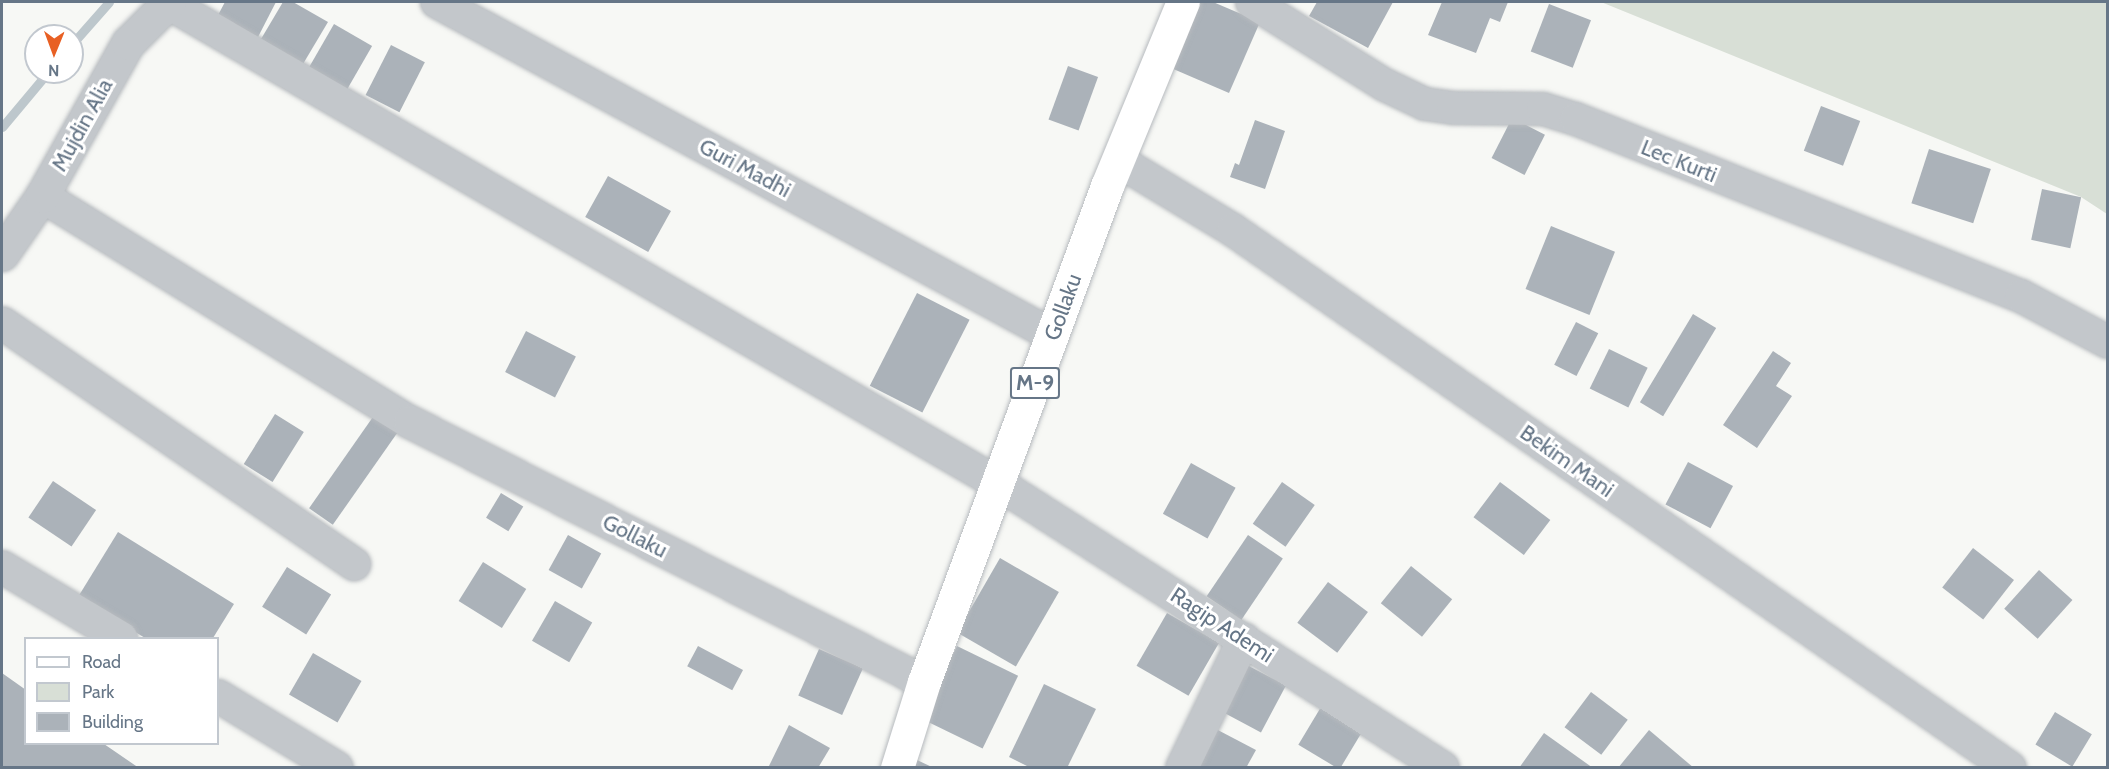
<!DOCTYPE html>
<html>
<head>
<meta charset="utf-8">
<style>
	body { margin:0 }
	#map { position:relative; width:2109px; height:769px; overflow:hidden; background:#f7f8f5; font-family:Cabin,sans-serif }
	div>[style] { position:absolute }
	.green>* { inset:0; background:#d8dfd6 }
	.stream>* { height:9px; margin:-4.5px; padding:0 4.5px; transform-origin:4.5px; border-radius:4.5px; background:#bdc7cc }
	.building>* { inset:0; background:#abb2b9; transform-origin:0 0 }
	.roads { filter:drop-shadow(0 0 2px #b6babe) drop-shadow(0 0 2px #b6babe) }
	.minor>* { height:32px; margin:-16px; padding:0 16px; transform-origin:16px; border-radius:16px; background:#c3c7cb }
	.tertiary>* { height:33px; margin:-16.5px; padding:0 16.5px; transform-origin:16.5px; border-radius:16.5px; background:#c3c7cb }
	.primary>* { height:33px; margin:-16.5px; padding:0 16.5px; transform-origin:16.5px; border-radius:16.5px; background:#fff }
	span { translate:-50% -50%; white-space:nowrap; text-align:center; line-height:1.15; -webkit-text-stroke:6px #fff; paint-order:stroke }
	.shield-label span { padding:2px 4px; background:#fff; border:2px solid; border-radius:4px; -webkit-text-stroke-width:0 }
	.shield-label { font-size:21px; color:#667687; font-weight:700 }
	.street-label { font-size:22px; color:#667687 }
	.frame { position:absolute; inset:0; border:3px solid #667687; pointer-events:none }
	.legend { position:absolute; left:24px; top:637px; width:195px; height:108px; box-sizing:border-box; background:#fff; border:2px solid #c2c8cf; margin:0; padding:8px 10px; list-style:none; font-size:18px; color:#667687 }
	.legend li { display:flex; align-items:center; gap:12px; height:30px }
	.legend b { width:30px; border:2px solid #c2c8cf }
	.north { position:absolute; left:24px; top:24px; width:60px; height:60px; box-sizing:border-box; background:#fff; border:2px solid #c2c8cf; border-radius:50%; rotate:181deg; font-size:16px; font-weight:700; line-height:24px; text-align:center; color:#667687 }
	.north::after { content:''; display:block; margin:auto; width:21px; height:27px; background:#e86024; clip-path:polygon(50% 0,100% 100%,50% 72%,0 100%) }
</style>
</head>
<body>
<div id="map">
	<div class="green">
		<div style="clip-path:polygon(1601px 2px,2107px 2px,2107px 214px,2081px 197px)"></div>
	</div>
	<div class="stream">
		<div style="left:72px;top:44px;width:56px;rotate:-48.6deg"></div>
		<div style="left:2px;top:127px;width:72px;rotate:-50.1deg"></div>
	</div>
	<div class="building">
		<div style="clip-path:polygon(225px 2px,276px 2px,258px 37px,217px 17px)"></div>
		<div style="clip-path:polygon(283px 2px,293px 2px,328px 22px,303px 64px,261px 39px)"></div>
		<div style="clip-path:polygon(1200px 2px,1213px 2px,1260px 22px,1229px 93px,1171px 68px)"></div>
		<div style="clip-path:polygon(1317px 2px,1393px 2px,1368px 48px,1309px 16px)"></div>
		<div style="clip-path:polygon(1442px 2px,1508px 2px,1500px 22px,1490px 18px,1476px 53px,1428px 35px)"></div>
		<div style="left:1549px;top:4px;width:45px;height:51px;rotate:21deg"></div>
		<div style="left:334px;top:24px;width:44px;height:51px;rotate:30deg"></div>
		<div style="left:391px;top:45px;width:38px;height:56px;rotate:27deg"></div>
		<div style="left:1068px;top:66px;width:32px;height:57px;rotate:20deg"></div>
		<div style="left:1821px;top:106px;width:42px;height:48px;rotate:21deg"></div>
		<div style="left:1512px;top:118px;width:37px;height:45px;rotate:27deg"></div>
		<div style="clip-path:polygon(1255px 120px,1285px 131px,1265px 189px,1230px 177px,1235px 163px,1239px 165px)"></div>
		<div style="left:1929px;top:149px;width:65px;height:57px;rotate:18deg"></div>
		<div style="left:608px;top:176px;width:72px;height:47px;rotate:29deg"></div>
		<div style="left:2042px;top:189px;width:40px;height:52px;rotate:12deg"></div>
		<div style="left:1551px;top:226px;width:69px;height:68px;rotate:22deg"></div>
		<div style="left:917px;top:293px;width:59px;height:104px;rotate:27deg"></div>
		<div style="left:1693px;top:314px;width:27px;height:103px;rotate:31deg"></div>
		<div style="left:1576px;top:322px;width:25px;height:48px;rotate:27deg"></div>
		<div style="left:526px;top:331px;width:56px;height:46px;rotate:27deg"></div>
		<div style="left:1609px;top:349px;width:43px;height:44px;rotate:26deg"></div>
		<div style="clip-path:polygon(1773px 351px,1791px 363px,1776px 386px,1792px 396px,1757px 448px,1723px 425px)"></div>
		<div style="left:275px;top:414px;width:34px;height:59px;rotate:32deg"></div>
		<div style="left:375px;top:414px;width:29px;height:115px;rotate:35deg"></div>
		<div style="left:1688px;top:462px;width:51px;height:48px;rotate:28deg"></div>
		<div style="left:1191px;top:463px;width:51px;height:58px;rotate:29deg"></div>
		<div style="left:53px;top:481px;width:52px;height:44px;rotate:34deg"></div>
		<div style="left:1282px;top:482px;width:40px;height:51px;rotate:35deg"></div>
		<div style="left:1500px;top:482px;width:63px;height:44px;rotate:37deg"></div>
		<div style="left:501px;top:493px;width:26px;height:29px;rotate:31deg"></div>
		<div style="clip-path:polygon(118px 532px,234px 604px,213px 638px,145px 638px,78px 597px)"></div>
		<div style="left:568px;top:535px;width:38px;height:40px;rotate:29deg"></div>
		<div style="left:1248px;top:535px;width:42px;height:74px;rotate:34deg"></div>
		<div style="left:1973px;top:548px;width:52px;height:50px;rotate:38deg"></div>
		<div style="left:1000px;top:558px;width:68px;height:86px;rotate:30deg"></div>
		<div style="left:483px;top:562px;width:51px;height:46px;rotate:32deg"></div>
		<div style="left:1411px;top:566px;width:53px;height:48px;rotate:39deg"></div>
		<div style="left:287px;top:567px;width:52px;height:47px;rotate:32deg"></div>
		<div style="left:2039px;top:570px;width:45px;height:52px;rotate:42deg"></div>
		<div style="left:1328px;top:582px;width:50px;height:51px;rotate:37deg"></div>
		<div style="left:555px;top:601px;width:43px;height:46px;rotate:30deg"></div>
		<div style="left:1167px;top:613px;width:60px;height:61px;rotate:30deg"></div>
		<div style="left:698px;top:646px;width:51px;height:23px;rotate:28deg"></div>
		<div style="left:957px;top:646px;width:68px;height:81px;rotate:26deg"></div>
		<div style="left:819px;top:649px;width:48px;height:51px;rotate:24deg"></div>
		<div style="left:313px;top:653px;width:56px;height:48px;rotate:30deg"></div>
		<div style="left:1247px;top:665px;width:44px;height:53px;rotate:28deg"></div>
		<div style="clip-path:polygon(2px 673px,26px 690px,26px 744px,104px 744px,139px 768px,2px 768px)"></div>
		<div style="clip-path:polygon(1044px 684px,1096px 709px,1067px 768px,1031px 768px,1009px 757px)"></div>
		<div style="left:1591px;top:692px;width:46px;height:44px;rotate:37deg"></div>
		<div style="left:1321px;top:707px;width:48px;height:44px;rotate:31deg"></div>
		<div style="left:2055px;top:712px;width:43px;height:38px;rotate:31deg"></div>
		<div style="clip-path:polygon(789px 725px,830px 748px,818px 768px,768px 768px)"></div>
		<div style="clip-path:polygon(1214px 728px,1256px 750px,1246px 768px,1199px 768px)"></div>
		<div style="clip-path:polygon(1649px 730px,1694px 768px,1618px 768px)"></div>
		<div style="clip-path:polygon(1544px 733px,1593px 768px,1519px 768px)"></div>
		<div style="clip-path:polygon(917px 760px,934px 768px,914px 768px)"></div>
	</div>
	<div class="roads">
		<div class="minor">
			<div style="left:437px;top:2px;width:699px;rotate:28.43deg"></div>
			<div style="left:1252px;top:2px;width:157px;rotate:32deg"></div>
			<div style="left:1385px;top:85px;width:44px;rotate:25.4deg"></div>
			<div style="left:1425px;top:104px;width:28px;rotate:8deg"></div>
			<div style="left:1453px;top:108px;width:90px;rotate:0.6deg"></div>
			<div style="left:1543px;top:109px;width:34px;rotate:17deg"></div>
			<div style="left:1576px;top:119px;width:479px;rotate:21.7deg"></div>
			<div style="left:2021px;top:296px;width:98px;rotate:27.9deg"></div>
			<div style="left:168px;top:3px;width:960px;rotate:30.06deg"></div>
			<div style="left:999px;top:484px;width:527px;rotate:32.6deg"></div>
			<div style="left:1119px;top:161px;width:133px;rotate:31.2deg"></div>
			<div style="left:1233px;top:230px;width:945px;rotate:34.7deg"></div>
			<div style="left:42px;top:196px;width:432px;rotate:31.6deg"></div>
			<div style="left:410px;top:422px;width:576px;rotate:26.83deg"></div>
			<div style="left:2px;top:323px;width:427px;rotate:34.4deg"></div>
			<div style="left:2px;top:567px;width:139px;rotate:30.8deg"></div>
			<div style="left:218px;top:696px;width:139px;rotate:31.2deg"></div>
			<div style="left:1182px;top:768px;width:143px;rotate:-64.3deg"></div>
		</div>
		<div class="tertiary">
			<div style="left:2px;top:254px;width:70px;rotate:-55.4deg"></div>
			<div style="left:42px;top:196px;width:176px;rotate:-60.7deg"></div>
			<div style="left:128px;top:43px;width:58px;rotate:-45deg"></div>
		</div>
		<div class="primary">
			<div style="left:897px;top:768px;width:90px;rotate:-72.6deg"></div>
			<div style="left:924px;top:682px;width:529px;rotate:-69.75deg"></div>
			<div style="left:1107px;top:186px;width:199px;rotate:-67.6deg"></div>
		</div>
	</div>
	<div class="shield-label">
		<span style="left:1035px;top:383px">M-9</span>
	</div>
	<div class="street-label">
		<span style="left:82px;top:125px;rotate:-61deg">Mujdin Alia</span>
		<span style="left:1679px;top:161px;rotate:22deg">Lec Kurti</span>
		<span style="left:745px;top:168px;rotate:28deg">Guri Madhi</span>
		<span style="left:1063px;top:307px;rotate:-70deg">Gollaku</span>
		<span style="left:1567px;top:461px;rotate:35deg">Bekim Mani</span>
		<span style="left:635px;top:536px;rotate:27deg">Gollaku</span>
		<span style="left:1222px;top:625px;rotate:33deg">Ragip Ademi</span>
	</div>
	<div class="frame"></div>
	<ul class="legend">
	<li><b style="height:8px;background:#fff"></b>Road</li>
	<li><b style="height:16px;background:#d8dfd6"></b>Park</li>
	<li><b style="height:16px;background:#abb2b9"></b>Building</li>
	</ul>
	<div class="north">N</div>
</div>
</body>
</html>
